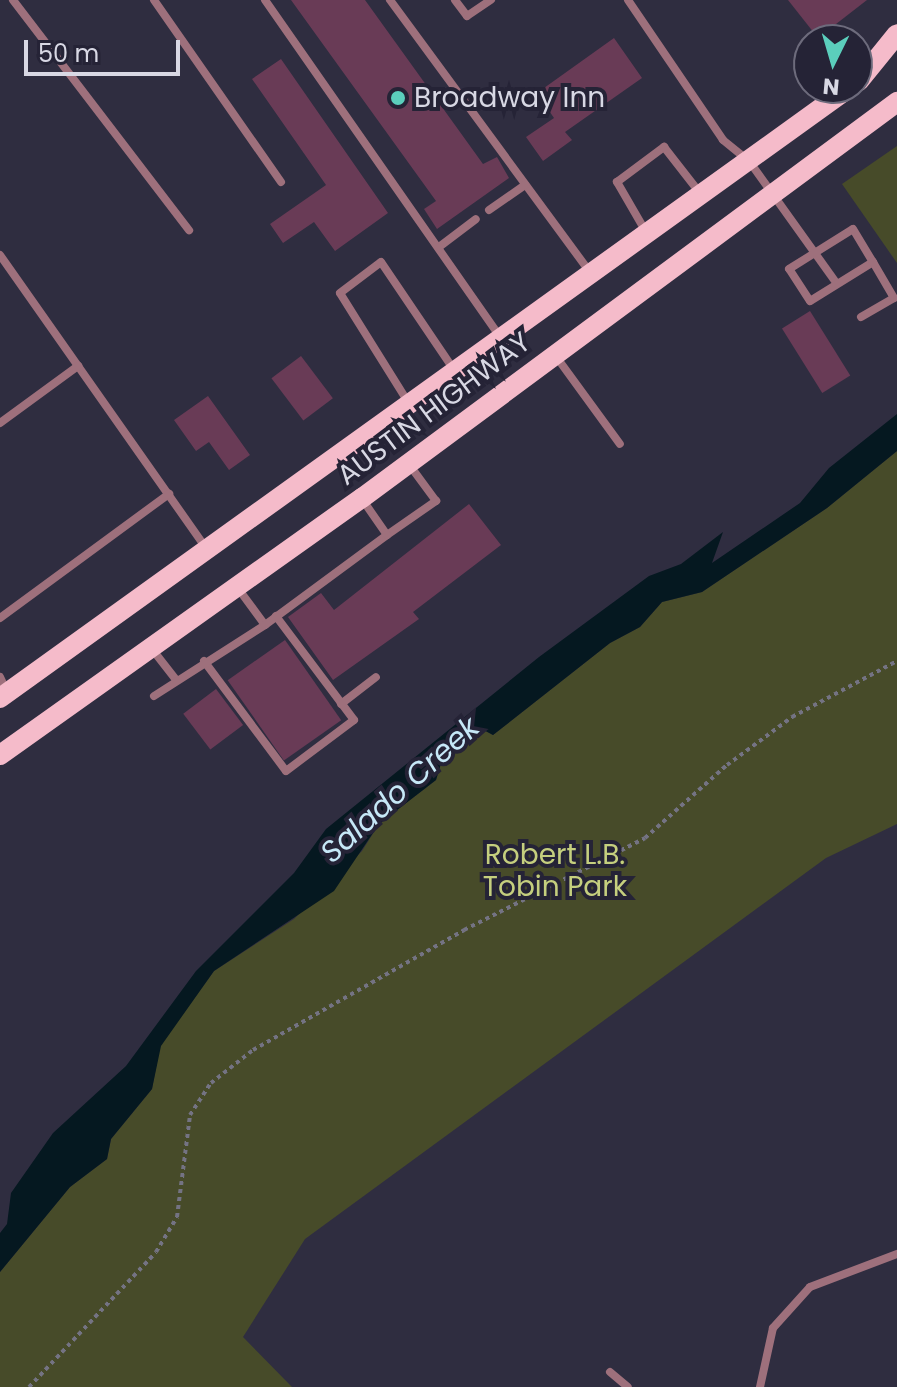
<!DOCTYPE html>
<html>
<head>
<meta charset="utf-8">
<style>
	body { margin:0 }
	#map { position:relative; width:897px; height:1387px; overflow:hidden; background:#2f2d40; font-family:Poppins,sans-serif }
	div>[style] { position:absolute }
	.green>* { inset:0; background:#474b29 }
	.water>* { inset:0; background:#051820 }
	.building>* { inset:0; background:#693b56; transform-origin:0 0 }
	.path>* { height:4px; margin-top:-2px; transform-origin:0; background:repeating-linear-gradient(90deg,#747383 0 4px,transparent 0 8px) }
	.lane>* { height:8px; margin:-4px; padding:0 4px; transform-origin:4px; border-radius:4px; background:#9e707c }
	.primary>* { height:20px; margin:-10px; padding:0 10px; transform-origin:10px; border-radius:10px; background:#f5bbca }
	.dots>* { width:22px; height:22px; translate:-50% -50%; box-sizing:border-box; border:4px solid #252336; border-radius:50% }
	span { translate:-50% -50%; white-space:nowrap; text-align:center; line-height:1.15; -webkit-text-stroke:8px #252336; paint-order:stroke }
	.poi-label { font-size:28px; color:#d8d8e4 }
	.left { translate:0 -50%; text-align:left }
	.street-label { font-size:28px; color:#d8d8e4 }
	.park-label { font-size:28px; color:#c5cf7e }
	.water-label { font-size:30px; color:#c6e8f7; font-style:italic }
	.north { position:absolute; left:793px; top:24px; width:80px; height:80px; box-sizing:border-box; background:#252336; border:2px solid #6d6b7c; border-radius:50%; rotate:185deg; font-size:22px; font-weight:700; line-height:32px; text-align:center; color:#d8d8e4 }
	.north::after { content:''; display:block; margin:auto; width:28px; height:36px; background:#5bcebc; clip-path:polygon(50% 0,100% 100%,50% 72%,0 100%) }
	.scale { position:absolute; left:24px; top:40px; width:156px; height:36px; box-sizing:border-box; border:4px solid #d8d8e4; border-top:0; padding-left:10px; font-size:24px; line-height:28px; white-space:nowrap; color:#d8d8e4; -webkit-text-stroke:6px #252336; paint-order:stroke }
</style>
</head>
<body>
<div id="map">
	<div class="green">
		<div style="clip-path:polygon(897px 146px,897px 263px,842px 184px)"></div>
		<div style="clip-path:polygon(897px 451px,897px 824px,826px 858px,305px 1239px,243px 1337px,292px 1387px,0 1387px,0 1272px,70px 1187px,107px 1159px,111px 1139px,152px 1089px,160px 1046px,214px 971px,294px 919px,362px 851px,379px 824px,436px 780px,446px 747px,480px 728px,493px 735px,610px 643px,640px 627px,662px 602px,702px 592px,827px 508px)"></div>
	</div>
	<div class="water">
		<div style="clip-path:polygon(897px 414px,897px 451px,827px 508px,702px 592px,662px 602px,640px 627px,610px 643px,493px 735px,480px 728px,446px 747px,436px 780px,379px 824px,334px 891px,214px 971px,161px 1046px,152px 1089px,111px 1139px,107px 1159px,70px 1187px,0 1272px,0 1233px,7px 1224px,11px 1193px,53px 1133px,126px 1066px,196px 971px,294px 873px,326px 829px,539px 657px,649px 576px,681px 564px,723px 532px,712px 563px,800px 503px,829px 468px)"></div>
	</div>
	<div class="building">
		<div style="clip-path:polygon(291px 0,365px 0,483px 164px,497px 157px,509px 178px,437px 229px,424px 209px,436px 201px)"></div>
		<div style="clip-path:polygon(788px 0,867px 0,818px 38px)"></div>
		<div style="clip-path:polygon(614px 38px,642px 78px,565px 132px,572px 140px,543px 161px,526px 137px,554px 118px,537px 93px)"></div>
		<div style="clip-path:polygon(281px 59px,388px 213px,335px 251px,314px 222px,283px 243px,270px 224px,326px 185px,252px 79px)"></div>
		<div style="left:810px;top:311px;width:76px;height:33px;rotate:58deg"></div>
		<div style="left:301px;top:356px;width:53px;height:37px;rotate:53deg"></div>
		<div style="clip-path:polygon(208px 396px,250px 455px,229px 470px,209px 442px,196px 451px,174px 420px)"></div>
		<div style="clip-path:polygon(469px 504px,501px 545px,413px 612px,419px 619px,333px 680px,288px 617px,321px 593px,334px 610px)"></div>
		<div style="left:285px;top:640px;width:98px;height:70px;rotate:55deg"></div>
		<div style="left:216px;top:689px;width:45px;height:41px;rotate:53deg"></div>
	</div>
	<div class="path">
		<div style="left:29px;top:1387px;width:185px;rotate:-46.7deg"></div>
		<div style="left:156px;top:1252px;width:41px;rotate:-59deg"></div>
		<div style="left:177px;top:1217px;width:103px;rotate:-82.7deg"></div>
		<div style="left:190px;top:1115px;width:38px;rotate:-57deg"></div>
		<div style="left:211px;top:1083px;width:53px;rotate:-38.2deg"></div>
		<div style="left:253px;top:1050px;width:243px;rotate:-29.6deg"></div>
		<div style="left:464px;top:930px;width:203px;rotate:-26.9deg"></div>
		<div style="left:645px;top:838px;width:110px;rotate:-41.7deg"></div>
		<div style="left:727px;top:765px;width:81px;rotate:-36.4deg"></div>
		<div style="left:792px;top:717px;width:119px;rotate:-28.1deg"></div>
	</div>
	<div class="lane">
		<div style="left:13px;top:0;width:290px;rotate:52.6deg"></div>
		<div style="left:154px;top:0;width:222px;rotate:55.1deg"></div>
		<div style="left:265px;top:0;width:411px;rotate:55.1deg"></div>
		<div style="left:390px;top:0;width:338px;rotate:53.7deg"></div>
		<div style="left:455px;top:0;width:20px;rotate:53deg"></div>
		<div style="left:467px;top:16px;width:29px;rotate:-34deg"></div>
		<div style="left:628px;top:0;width:169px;rotate:55.8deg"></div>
		<div style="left:723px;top:140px;width:33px;rotate:39deg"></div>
		<div style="left:749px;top:161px;width:151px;rotate:54.4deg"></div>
		<div style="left:489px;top:210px;width:44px;rotate:-34.8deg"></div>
		<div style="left:853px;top:229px;width:39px;rotate:59deg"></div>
		<div style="left:873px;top:262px;width:74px;rotate:148.2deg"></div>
		<div style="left:810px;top:301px;width:38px;rotate:-123deg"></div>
		<div style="left:789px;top:269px;width:75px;rotate:-32deg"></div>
		<div style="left:646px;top:232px;width:58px;rotate:-120.1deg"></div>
		<div style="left:617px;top:182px;width:59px;rotate:-36.7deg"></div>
		<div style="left:664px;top:147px;width:58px;rotate:52deg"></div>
		<div style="left:439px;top:247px;width:46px;rotate:-37.1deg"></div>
		<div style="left:0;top:255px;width:360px;rotate:54.9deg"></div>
		<div style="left:861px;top:317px;width:38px;rotate:-30deg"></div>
		<div style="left:894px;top:298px;width:42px;rotate:-120.3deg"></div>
		<div style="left:555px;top:355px;width:110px;rotate:53.9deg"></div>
		<div style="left:408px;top:402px;width:128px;rotate:-122deg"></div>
		<div style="left:340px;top:293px;width:51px;rotate:-37.1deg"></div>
		<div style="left:381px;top:262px;width:130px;rotate:55.9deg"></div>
		<div style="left:0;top:423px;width:97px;rotate:-36.2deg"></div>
		<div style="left:387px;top:535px;width:60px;rotate:-34.8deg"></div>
		<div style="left:436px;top:501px;width:47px;rotate:-126.4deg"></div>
		<div style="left:237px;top:587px;width:47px;rotate:53.6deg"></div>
		<div style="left:0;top:618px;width:210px;rotate:-36.3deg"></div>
		<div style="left:152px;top:649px;width:39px;rotate:52deg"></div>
		<div style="left:204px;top:661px;width:137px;rotate:53.3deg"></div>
		<div style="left:286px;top:771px;width:85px;rotate:-36.9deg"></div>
		<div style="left:354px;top:720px;width:130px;rotate:-126.9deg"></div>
		<div style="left:0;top:677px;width:17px;rotate:65deg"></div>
		<div style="left:154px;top:696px;width:132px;rotate:-32.6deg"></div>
		<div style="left:265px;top:625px;width:152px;rotate:-36.4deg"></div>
		<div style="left:387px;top:535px;width:44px;rotate:-124.8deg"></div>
		<div style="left:341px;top:704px;width:44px;rotate:-37.6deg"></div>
		<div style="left:610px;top:1372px;width:23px;rotate:40deg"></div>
		<div style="left:760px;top:1387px;width:60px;rotate:-77.6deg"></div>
		<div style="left:773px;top:1328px;width:55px;rotate:-47.9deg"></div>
		<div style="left:810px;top:1287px;width:93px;rotate:-20.8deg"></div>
	</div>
	<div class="primary">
		<div style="left:859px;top:81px;width:60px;rotate:-51deg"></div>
		<div style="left:0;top:698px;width:1045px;rotate:-35.7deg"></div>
		<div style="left:0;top:755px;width:444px;rotate:-35.4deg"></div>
		<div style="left:362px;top:498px;width:666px;rotate:-36.51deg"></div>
	</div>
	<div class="dots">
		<div style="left:398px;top:98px;background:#5bcebc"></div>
	</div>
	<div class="poi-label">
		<span class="left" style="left:414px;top:98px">Broadway Inn</span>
	</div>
	<div class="street-label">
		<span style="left:434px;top:409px;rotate:-37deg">AUSTIN HIGHWAY</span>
	</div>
	<div class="park-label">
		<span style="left:555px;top:871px">Robert L.B.<br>Tobin Park</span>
	</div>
	<div class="water-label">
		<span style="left:400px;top:790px;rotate:-42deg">Salado Creek</span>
	</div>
	<div class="north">N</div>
	<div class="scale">50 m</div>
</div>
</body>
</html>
